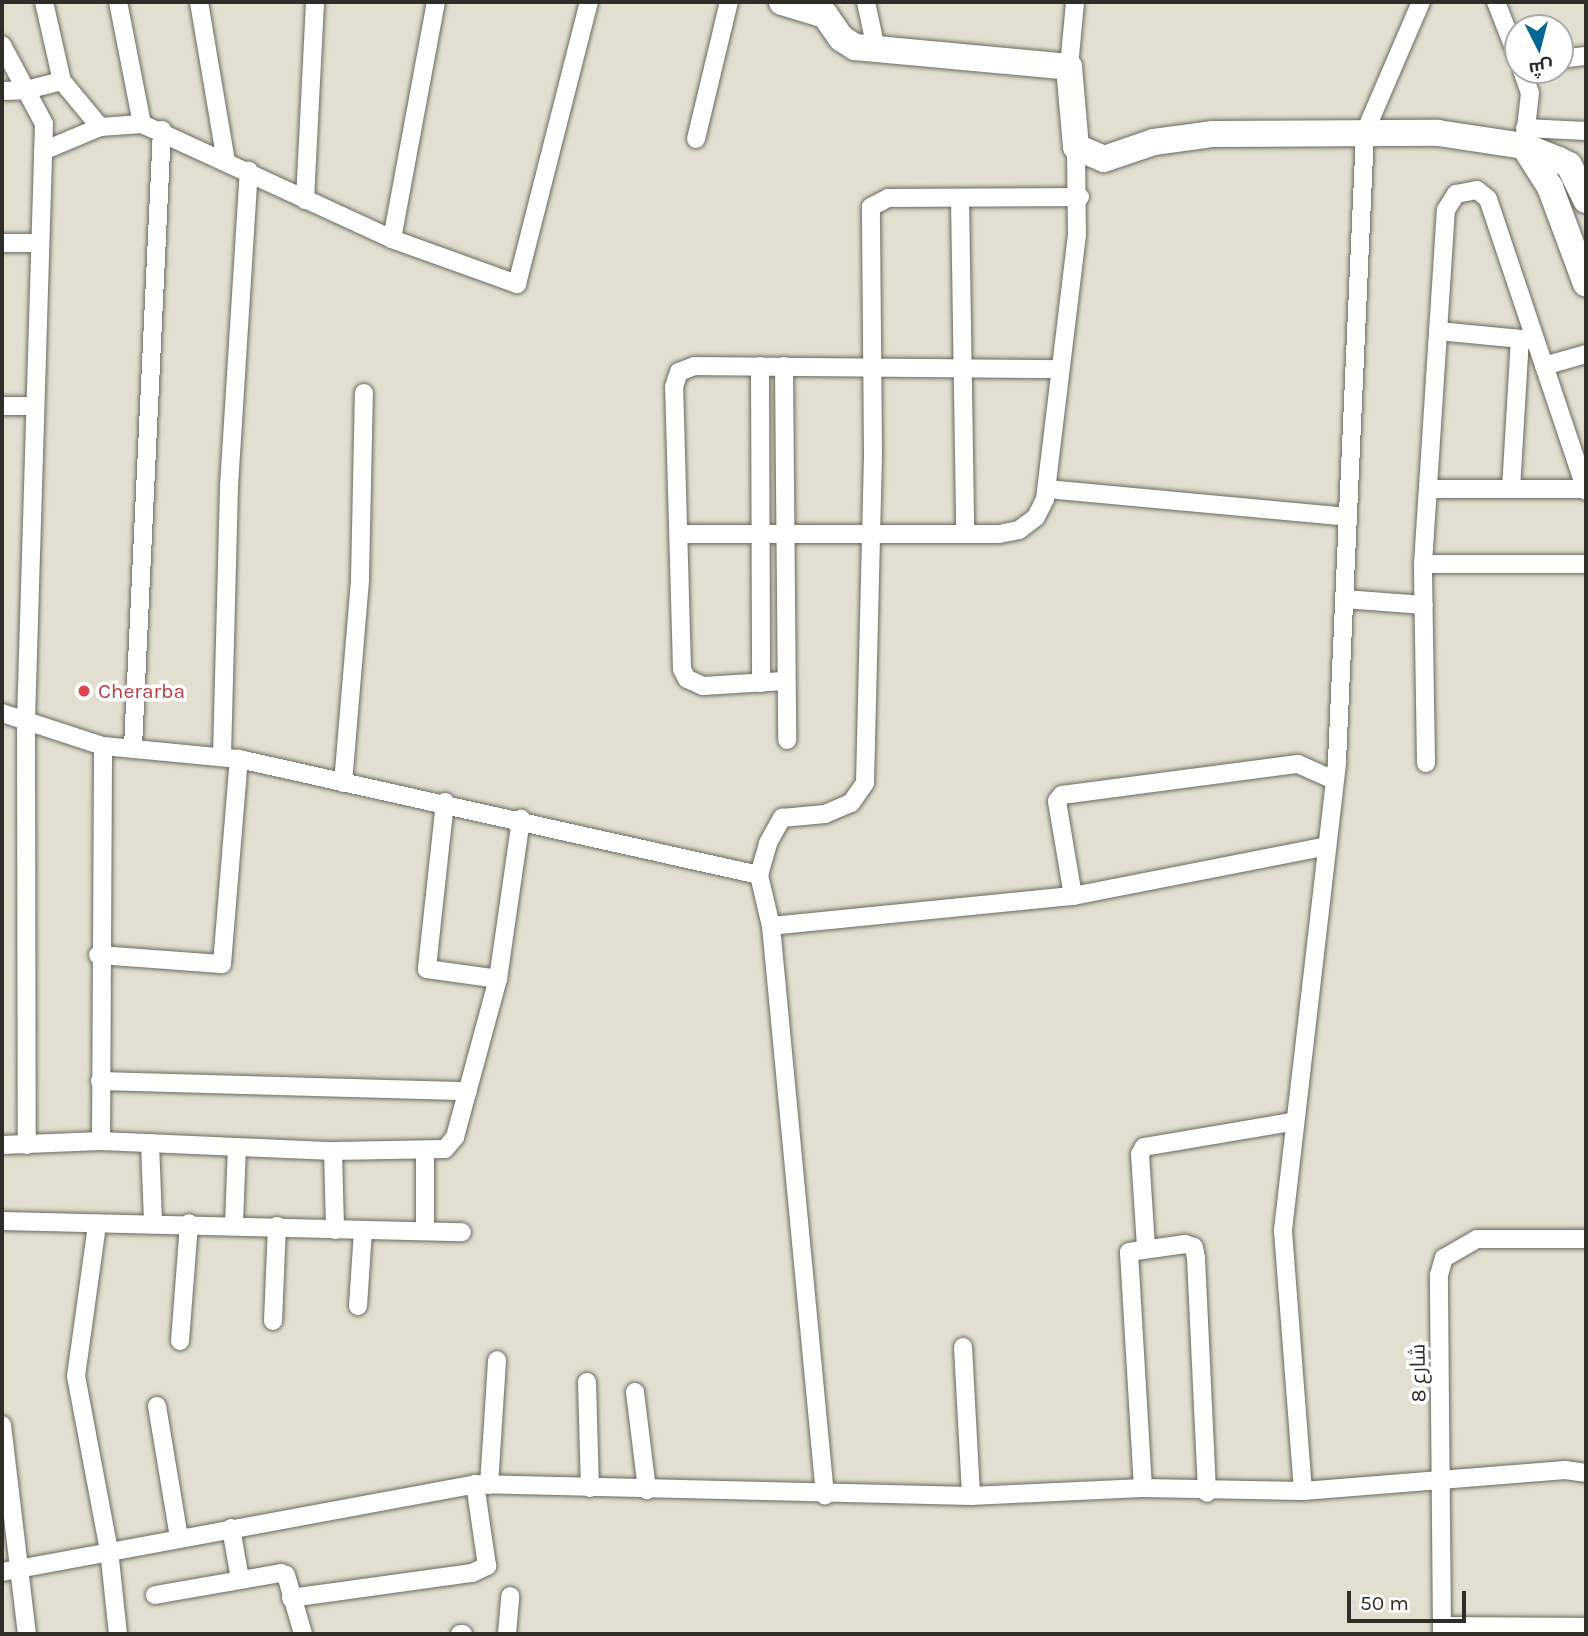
<!DOCTYPE html>
<html>
<head>
<meta charset="utf-8">
<style>
	body { margin:0 }
	#map { position:relative; width:1588px; height:1636px; overflow:hidden; background:#e2dfd1; font-family:Karla,Cairo,sans-serif }
	div>[style] { position:absolute }
	.roads { filter:drop-shadow(0 0 2px #6b695c) drop-shadow(0 0 2px #6b695c) }
	.street>* { height:18px; margin:-9px; padding:0 9px; transform-origin:9px; border-radius:9px; background:#fff }
	.secondary>* { height:26px; margin:-13px; padding:0 13px; transform-origin:13px; border-radius:13px; background:#fff }
	.dots>* { width:19px; height:19px; translate:-50% -50%; box-sizing:border-box; border:4px solid #fff; border-radius:50% }
	span { translate:-50% -50%; white-space:nowrap; text-align:center; line-height:1.15; -webkit-text-stroke:7px #fff; paint-order:stroke }
	.health-label { font-size:21px; color:#be3a42 }
	.left { translate:0 -50%; text-align:left }
	.street-label { font-size:21px; color:#2e2d28 }
	.frame { position:absolute; inset:0; border:4px solid #2e2d28; pointer-events:none }
	.north { position:absolute; left:1504px; top:14px; width:70px; height:70px; box-sizing:border-box; background:#fff; border:2px solid #ababa9; border-radius:50%; rotate:174deg; font-size:19px; font-weight:700; line-height:28px; text-align:center; color:#2e2d28 }
	.north::after { content:''; display:block; margin:auto; width:24px; height:32px; background:#046695; clip-path:polygon(50% 0,100% 100%,50% 72%,0 100%) }
	.scale { position:absolute; left:1347px; top:1591px; width:119px; height:32px; box-sizing:border-box; border:4px solid #2e2d28; border-top:0; padding-left:9px; font-size:21px; line-height:24px; white-space:nowrap; color:#2e2d28; -webkit-text-stroke:5px #fff; paint-order:stroke }
</style>
</head>
<body>
<div id="map">
	<div class="roads">
		<div class="street">
			<div style="left:44px;top:2px;width:81px;rotate:77.2deg"></div>
			<div style="left:62px;top:81px;width:60px;rotate:50.4deg"></div>
			<div style="left:199px;top:2px;width:161px;rotate:80.4deg"></div>
			<div style="left:866px;top:2px;width:48px;rotate:78deg"></div>
			<div style="left:1496px;top:2px;width:60px;rotate:68.6deg"></div>
			<div style="left:2px;top:45px;width:51px;rotate:61.9deg"></div>
			<div style="left:26px;top:90px;width:37px;rotate:-14deg"></div>
			<div style="left:1560px;top:59px;width:26px;rotate:-7deg"></div>
			<div style="left:1069px;top:67px;width:65px;rotate:-84.7deg"></div>
			<div style="left:1522px;top:70px;width:24px;rotate:71deg"></div>
			<div style="left:1530px;top:93px;width:53px;rotate:96.5deg"></div>
			<div style="left:2px;top:91px;width:24px;rotate:-2deg"></div>
			<div style="left:26px;top:90px;width:38px;rotate:62deg"></div>
			<div style="left:44px;top:124px;width:596px;rotate:91.73deg"></div>
			<div style="left:26px;top:720px;width:425px;rotate:89.9deg"></div>
			<div style="left:142px;top:124px;width:275px;rotate:24.7deg"></div>
			<div style="left:392px;top:239px;width:133px;rotate:19.8deg"></div>
			<div style="left:517px;top:284px;width:291px;rotate:-75.7deg"></div>
			<div style="left:1525px;top:128px;width:61px;rotate:2.8deg"></div>
			<div style="left:696px;top:139px;width:141px;rotate:-76.5deg"></div>
			<div style="left:43px;top:151px;width:62px;rotate:-22.8deg"></div>
			<div style="left:100px;top:127px;width:42px;rotate:-4.1deg"></div>
			<div style="left:142px;top:124px;width:124px;rotate:-101.1deg"></div>
			<div style="left:960px;top:198px;width:334px;rotate:89.1deg"></div>
			<div style="left:305px;top:200px;width:198px;rotate:-87.1deg"></div>
			<div style="left:392px;top:239px;width:241px;rotate:-79.5deg"></div>
			<div style="left:2px;top:243px;width:36px"></div>
			<div style="left:1438px;top:331px;width:94px;rotate:5.5deg"></div>
			<div style="left:760px;top:366px;width:317px;rotate:89.8deg"></div>
			<div style="left:784px;top:366px;width:374px;rotate:89.5deg"></div>
			<div style="left:1544px;top:366px;width:44px;rotate:-15.9deg"></div>
			<div style="left:2px;top:406px;width:31px"></div>
			<div style="left:1047px;top:489px;width:302px;rotate:5.3deg"></div>
			<div style="left:1428px;top:489px;width:158px"></div>
			<div style="left:1511px;top:489px;width:150px;rotate:-86.6deg"></div>
			<div style="left:681px;top:534px;width:318px"></div>
			<div style="left:999px;top:534px;width:20px;rotate:-11deg"></div>
			<div style="left:1019px;top:530px;width:21px;rotate:-37deg"></div>
			<div style="left:1036px;top:517px;width:20px;rotate:-63deg"></div>
			<div style="left:1045px;top:499px;width:266px;rotate:-83.1deg"></div>
			<div style="left:1077px;top:235px;width:88px;rotate:-90.7deg"></div>
			<div style="left:1423px;top:564px;width:163px"></div>
			<div style="left:1344px;top:599px;width:80px;rotate:4.3deg"></div>
			<div style="left:784px;top:681px;width:81px;rotate:176.5deg"></div>
			<div style="left:703px;top:686px;width:17px;rotate:-156deg"></div>
			<div style="left:687px;top:679px;width:11px;rotate:-117deg"></div>
			<div style="left:682px;top:669px;width:282px;rotate:-91.6deg"></div>
			<div style="left:674px;top:387px;width:16px;rotate:-72deg"></div>
			<div style="left:679px;top:372px;width:17px;rotate:-21deg"></div>
			<div style="left:695px;top:366px;width:363px;rotate:0.5deg"></div>
			<div style="left:2px;top:713px;width:106px;rotate:18.1deg"></div>
			<div style="left:103px;top:746px;width:137px;rotate:5.5deg"></div>
			<div style="left:239px;top:759px;width:533px;rotate:12.58deg"></div>
			<div style="left:759px;top:875px;width:52px;rotate:76.8deg"></div>
			<div style="left:771px;top:926px;width:572px;rotate:84.58deg"></div>
			<div style="left:133px;top:747px;width:618px;rotate:-87.31deg"></div>
			<div style="left:222px;top:755px;width:269px;rotate:-88.5deg"></div>
			<div style="left:229px;top:486px;width:316px;rotate:-86.4deg"></div>
			<div style="left:1426px;top:763px;width:199px;rotate:-90.9deg"></div>
			<div style="left:1423px;top:564px;width:355px;rotate:-86.3deg"></div>
			<div style="left:1446px;top:210px;width:19px;rotate:-58deg"></div>
			<div style="left:1456px;top:194px;width:21px;rotate:-11deg"></div>
			<div style="left:1477px;top:190px;width:14px;rotate:39deg"></div>
			<div style="left:1488px;top:199px;width:308px;rotate:71.4deg"></div>
			<div style="left:343px;top:783px;width:205px;rotate:-85.2deg"></div>
			<div style="left:360px;top:579px;width:186px;rotate:-88.8deg"></div>
			<div style="left:445px;top:802px;width:168px;rotate:96.2deg"></div>
			<div style="left:427px;top:969px;width:72px;rotate:8deg"></div>
			<div style="left:759px;top:875px;width:33px;rotate:-74deg"></div>
			<div style="left:768px;top:843px;width:29px;rotate:-61deg"></div>
			<div style="left:782px;top:818px;width:43px;rotate:-5.3deg"></div>
			<div style="left:825px;top:814px;width:28px;rotate:-23deg"></div>
			<div style="left:851px;top:803px;width:24px;rotate:-55deg"></div>
			<div style="left:865px;top:783px;width:331px;rotate:-88.6deg"></div>
			<div style="left:873px;top:452px;width:245px;rotate:-90.5deg"></div>
			<div style="left:871px;top:207px;width:19px;rotate:-28deg"></div>
			<div style="left:888px;top:198px;width:192px;rotate:-0.3deg"></div>
			<div style="left:1073px;top:896px;width:96px;rotate:-99.6deg"></div>
			<div style="left:1057px;top:801px;width:8px;rotate:-50deg"></div>
			<div style="left:1062px;top:795px;width:238px;rotate:-7.5deg"></div>
			<div style="left:1298px;top:764px;width:39px;rotate:24deg"></div>
			<div style="left:771px;top:926px;width:303px;rotate:-5.7deg"></div>
			<div style="left:1073px;top:896px;width:259px;rotate:-11.1deg"></div>
			<div style="left:98px;top:955px;width:124px;rotate:4.2deg"></div>
			<div style="left:222px;top:964px;width:206px;rotate:-85.3deg"></div>
			<div style="left:100px;top:1081px;width:368px;rotate:1.6deg"></div>
			<div style="left:101px;top:1141px;width:395px;rotate:-89.7deg"></div>
			<div style="left:150px;top:1143px;width:79px;rotate:87.8deg"></div>
			<div style="left:2px;top:1145px;width:99px;rotate:-2.3deg"></div>
			<div style="left:101px;top:1141px;width:232px;rotate:2.5deg"></div>
			<div style="left:333px;top:1151px;width:112px;rotate:-1deg"></div>
			<div style="left:445px;top:1149px;width:16px;rotate:-50deg"></div>
			<div style="left:455px;top:1137px;width:164px;rotate:-74.8deg"></div>
			<div style="left:498px;top:979px;width:162px;rotate:-81.8deg"></div>
			<div style="left:333px;top:1151px;width:79px;rotate:88.5deg"></div>
			<div style="left:2px;top:1221px;width:460px;rotate:1.4deg"></div>
			<div style="left:234px;top:1224px;width:77px;rotate:-87.8deg"></div>
			<div style="left:97px;top:1225px;width:152px;rotate:97.9deg"></div>
			<div style="left:76px;top:1376px;width:177px;rotate:79.3deg"></div>
			<div style="left:109px;top:1550px;width:84px;rotate:83.9deg"></div>
			<div style="left:425px;top:1230px;width:78px;rotate:-90deg"></div>
			<div style="left:1146px;top:1247px;width:93px;rotate:-93.7deg"></div>
			<div style="left:1140px;top:1154px;width:8px;rotate:-60deg"></div>
			<div style="left:1144px;top:1147px;width:150px;rotate:-9.6deg"></div>
			<div style="left:358px;top:1306px;width:76px;rotate:-86.2deg"></div>
			<div style="left:273px;top:1321px;width:95px;rotate:-87.6deg"></div>
			<div style="left:180px;top:1341px;width:118px;rotate:-85.6deg"></div>
			<div style="left:963px;top:1347px;width:149px;rotate:86.9deg"></div>
			<div style="left:587px;top:1382px;width:106px;rotate:88.4deg"></div>
			<div style="left:635px;top:1392px;width:99px;rotate:83deg"></div>
			<div style="left:157px;top:1406px;width:133px;rotate:80.5deg"></div>
			<div style="left:2px;top:1425px;width:210px;rotate:83.2deg"></div>
			<div style="left:489px;top:1485px;width:125px;rotate:-86.3deg"></div>
			<div style="left:1143px;top:1488px;width:236px;rotate:-93.4deg"></div>
			<div style="left:1129px;top:1252px;width:57px;rotate:-8.1deg"></div>
			<div style="left:1185px;top:1244px;width:9px;rotate:18deg"></div>
			<div style="left:1194px;top:1247px;width:11px;rotate:80deg"></div>
			<div style="left:1196px;top:1258px;width:235px;rotate:87.3deg"></div>
			<div style="left:1303px;top:1491px;width:262px;rotate:-94.4deg"></div>
			<div style="left:1283px;top:1230px;width:472px;rotate:-83.4deg"></div>
			<div style="left:1337px;top:761px;width:630px;rotate:-87.45deg"></div>
			<div style="left:1365px;top:132px;width:142px;rotate:-66.7deg"></div>
			<div style="left:231px;top:1528px;width:52px;rotate:80deg"></div>
			<div style="left:2px;top:1572px;width:481px;rotate:-10.5deg"></div>
			<div style="left:475px;top:1484px;width:496px;rotate:1.4deg"></div>
			<div style="left:971px;top:1496px;width:172px;rotate:-2.7deg"></div>
			<div style="left:1143px;top:1488px;width:160px;rotate:1.1deg"></div>
			<div style="left:1303px;top:1491px;width:263px;rotate:-4.6deg"></div>
			<div style="left:1565px;top:1470px;width:21px;rotate:8deg"></div>
			<div style="left:155px;top:1595px;width:128px;rotate:-9.9deg"></div>
			<div style="left:281px;top:1573px;width:5px;rotate:22deg"></div>
			<div style="left:286px;top:1575px;width:61px;rotate:73.9deg"></div>
			<div style="left:291px;top:1598px;width:183px;rotate:-7.9deg"></div>
			<div style="left:472px;top:1573px;width:17px;rotate:-25deg"></div>
			<div style="left:487px;top:1566px;width:83px;rotate:-98.3deg"></div>
			<div style="left:1443px;top:1626px;width:143px;rotate:0.4deg"></div>
			<div style="left:460px;top:1634px;width:3px"></div>
			<div style="left:507px;top:1634px;width:38px;rotate:-85deg"></div>
			<div style="left:1442px;top:1634px;width:359px;rotate:-90.5deg"></div>
			<div style="left:1439px;top:1275px;width:18px;rotate:-74deg"></div>
			<div style="left:1444px;top:1258px;width:38px;rotate:-30deg"></div>
			<div style="left:1477px;top:1239px;width:109px"></div>
		</div>
		<div class="secondary">
			<div style="left:782px;top:2px;width:45px;rotate:16.8deg"></div>
			<div style="left:825px;top:15px;width:28px;rotate:55deg"></div>
			<div style="left:841px;top:38px;width:17px;rotate:33deg"></div>
			<div style="left:855px;top:47px;width:215px;rotate:5.3deg"></div>
			<div style="left:1069px;top:67px;width:80px;rotate:85deg"></div>
			<div style="left:1076px;top:147px;width:30px;rotate:23deg"></div>
			<div style="left:1104px;top:159px;width:53px;rotate:-18.8deg"></div>
			<div style="left:1154px;top:142px;width:60px;rotate:-7.7deg"></div>
			<div style="left:1213px;top:134px;width:225px;rotate:-0.3deg"></div>
			<div style="left:1438px;top:133px;width:87px;rotate:8.6deg"></div>
			<div style="left:1524px;top:146px;width:38px;rotate:22deg"></div>
			<div style="left:1559px;top:160px;width:11px;rotate:27deg"></div>
			<div style="left:1569px;top:165px;width:39px;rotate:64deg"></div>
			<div style="left:1524px;top:146px;width:49px;rotate:57.6deg"></div>
			<div style="left:1550px;top:187px;width:103px;rotate:69.6deg"></div>
		</div>
	</div>
	<div class="dots">
		<div style="left:84px;top:691px;background:#e0444e"></div>
	</div>
	<div class="health-label">
		<span class="left" style="left:98px;top:691px">Cherarba</span>
	</div>
	<div class="street-label">
		<span style="left:1418px;top:1373px;rotate:-91deg">شارع 8</span>
	</div>
	<div class="frame"></div>
	<div class="north">ش</div>
	<div class="scale">50 m</div>
</div>
</body>
</html>
